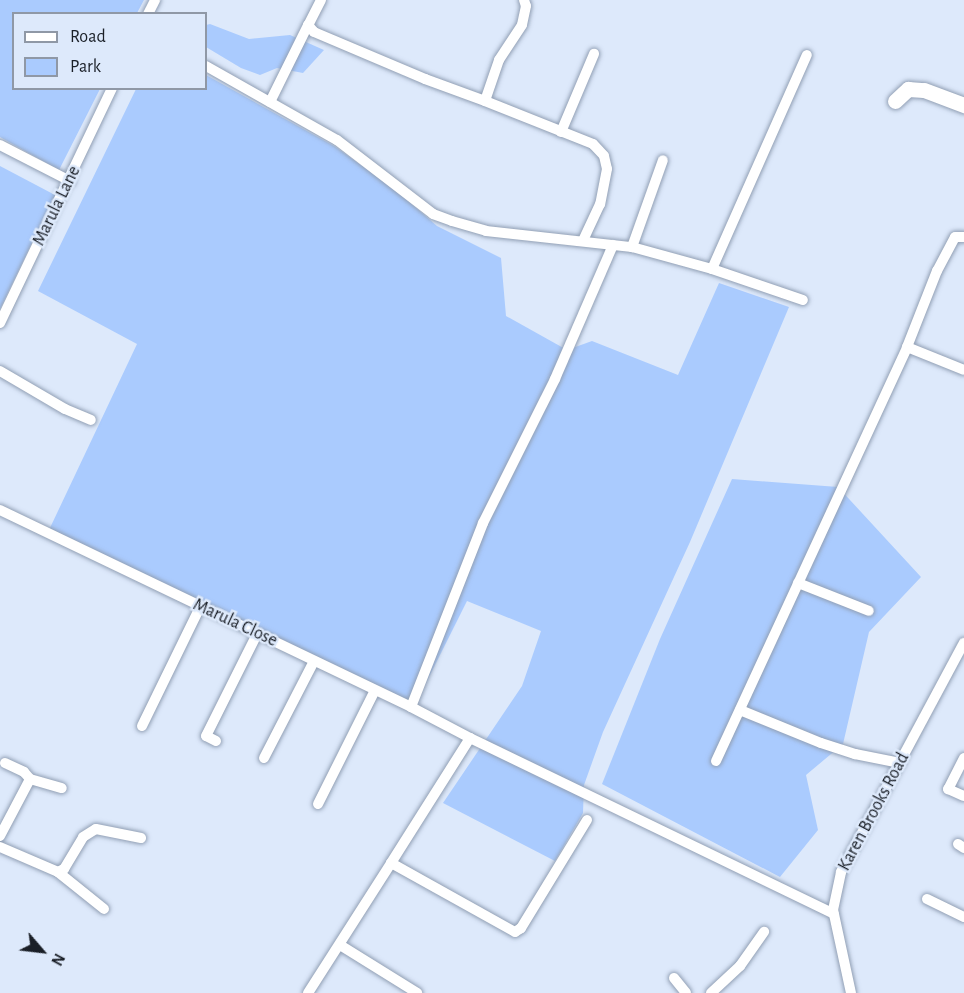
<!DOCTYPE html>
<html>
<head>
<meta charset="utf-8">
<style>
	body { margin:0 }
	#map { position:relative; width:964px; height:993px; overflow:hidden; background:#dde9fb; font-family:"Alegreya Sans",sans-serif }
	div>[style] { position:absolute }
	.green>* { inset:0; background:#aacbfe }
	.roads { filter:drop-shadow(0 0 2px #919fb4) drop-shadow(0 0 2px #919fb4) }
	.street>* { height:10px; margin:-5px; padding:0 5px; transform-origin:5px; border-radius:5px; background:#fff }
	.secondary>* { height:15px; margin:-7.5px; padding:0 7.5px; transform-origin:7.5px; border-radius:7.5px; background:#fff }
	span { translate:-50% -50%; white-space:nowrap; text-align:center; line-height:1.15; -webkit-text-stroke:5px #dde9fb; paint-order:stroke }
	.street-label { font-size:18px; color:#1a1f27 }
	.legend { position:absolute; left:12px; top:12px; width:195px; height:78px; box-sizing:border-box; background:#dde9fb; border:2px solid #8f98a6; margin:0; padding:8px 10px; list-style:none; font-size:18px; color:#1a1f27 }
	.legend li { display:flex; align-items:center; gap:12px; height:30px }
	.legend b { width:30px; border:2px solid #8f98a6 }
	.north { position:absolute; left:12px; top:921px; width:60px; height:60px; -webkit-text-stroke:4px #dde9fb; paint-order:stroke; rotate:118deg; font-size:16px; font-weight:700; line-height:24px; text-align:center; color:#1a1f27 }
	.north::after { content:''; display:block; margin:auto; width:21px; height:27px; background:#1a1f27; clip-path:polygon(50% 0,100% 100%,50% 72%,0 100%) }
</style>
</head>
<body>
<div id="map">
	<div class="green">
		<div style="clip-path:polygon(0 0,144px 0,137px 13px,14px 14px,14px 88px,100px 89px,59px 170px,0 137px)"></div>
		<div style="clip-path:polygon(210px 24px,249px 39px,290px 35px,324px 50px,303px 73px,277px 68px,260px 75px,241px 68px,206px 47px,206px 25px)"></div>
		<div style="clip-path:polygon(206px 75px,334px 146px,393px 188px,437px 226px,501px 258px,506px 316px,567px 350px,592px 341px,678px 375px,719px 283px,789px 307px,690px 542px,603px 732px,584px 785px,583px 813px,555px 861px,443px 803px,522px 686px,541px 631px,467px 601px,415px 705px,49px 530px,137px 344px,38px 291px,136px 89px,206px 88px)"></div>
		<div style="clip-path:polygon(0 166px,55px 195px,0 309px)"></div>
		<div style="clip-path:polygon(732px 479px,838px 487px,921px 577px,869px 632px,843px 744px,806px 775px,818px 830px,780px 877px,602px 784px,660px 639px)"></div>
	</div>
	<div class="roads">
		<div class="street">
			<div style="left:321px;top:0;width:28px;rotate:117deg"></div>
			<div style="left:308px;top:25px;width:9px;rotate:49deg"></div>
			<div style="left:314px;top:32px;width:121px;rotate:22.9deg"></div>
			<div style="left:425px;top:79px;width:64px;rotate:20.1deg"></div>
			<div style="left:524px;top:0;width:6px;rotate:72deg"></div>
			<div style="left:526px;top:6px;width:19px;rotate:102deg"></div>
			<div style="left:522px;top:25px;width:42px;rotate:123.3deg"></div>
			<div style="left:499px;top:60px;width:43px;rotate:108.9deg"></div>
			<div style="left:485px;top:101px;width:116px;rotate:21.7deg"></div>
			<div style="left:593px;top:144px;width:16px;rotate:47deg"></div>
			<div style="left:604px;top:156px;width:13px;rotate:77deg"></div>
			<div style="left:607px;top:169px;width:36px;rotate:101deg"></div>
			<div style="left:600px;top:204px;width:40px;rotate:115deg"></div>
			<div style="left:148px;top:14px;width:16px;rotate:-63deg"></div>
			<div style="left:206px;top:66px;width:150px;rotate:29.5deg"></div>
			<div style="left:337px;top:140px;width:121px;rotate:37.6deg"></div>
			<div style="left:433px;top:214px;width:20px;rotate:20deg"></div>
			<div style="left:452px;top:221px;width:35px;rotate:16deg"></div>
			<div style="left:486px;top:231px;width:147px;rotate:6.3deg"></div>
			<div style="left:632px;top:247px;width:83px;rotate:15.4deg"></div>
			<div style="left:712px;top:269px;width:96px;rotate:18.8deg"></div>
			<div style="left:270px;top:102px;width:86px;rotate:-63.7deg"></div>
			<div style="left:561px;top:132px;width:85px;rotate:-67.1deg"></div>
			<div style="left:0;top:145px;width:79px;rotate:27.2deg"></div>
			<div style="left:632px;top:247px;width:92px;rotate:-70.4deg"></div>
			<div style="left:712px;top:269px;width:234px;rotate:-66.1deg"></div>
			<div style="left:0;top:323px;width:260px;rotate:-64.5deg"></div>
			<div style="left:907px;top:347px;width:61px;rotate:22deg"></div>
			<div style="left:0;top:371px;width:75px;rotate:30.3deg"></div>
			<div style="left:65px;top:409px;width:28px;rotate:23deg"></div>
			<div style="left:0;top:510px;width:456px;rotate:25.6deg"></div>
			<div style="left:411px;top:707px;width:67px;rotate:27.7deg"></div>
			<div style="left:798px;top:583px;width:76px;rotate:21.5deg"></div>
			<div style="left:411px;top:707px;width:198px;rotate:-68.6deg"></div>
			<div style="left:483px;top:523px;width:161px;rotate:-63.4deg"></div>
			<div style="left:555px;top:379px;width:146px;rotate:-66.6deg"></div>
			<div style="left:740px;top:710px;width:87px;rotate:22.2deg"></div>
			<div style="left:821px;top:743px;width:36px;rotate:18deg"></div>
			<div style="left:855px;top:754px;width:46px;rotate:11.3deg"></div>
			<div style="left:142px;top:726px;width:132px;rotate:-64deg"></div>
			<div style="left:216px;top:741px;width:11px;rotate:-153deg"></div>
			<div style="left:206px;top:736px;width:114px;rotate:-63.4deg"></div>
			<div style="left:264px;top:758px;width:109px;rotate:-62.7deg"></div>
			<div style="left:964px;top:758px;width:35px;rotate:117deg"></div>
			<div style="left:948px;top:789px;width:17px;rotate:24deg"></div>
			<div style="left:716px;top:761px;width:456px;rotate:-65.2deg"></div>
			<div style="left:907px;top:347px;width:82px;rotate:-68.5deg"></div>
			<div style="left:937px;top:271px;width:38px;rotate:-62deg"></div>
			<div style="left:955px;top:237px;width:9px"></div>
			<div style="left:5px;top:763px;width:21px;rotate:25deg"></div>
			<div style="left:24px;top:772px;width:9px;rotate:49deg"></div>
			<div style="left:30px;top:779px;width:33px;rotate:16deg"></div>
			<div style="left:318px;top:804px;width:127px;rotate:-63.4deg"></div>
			<div style="left:587px;top:820px;width:127px;rotate:121.4deg"></div>
			<div style="left:521px;top:928px;width:7px;rotate:146deg"></div>
			<div style="left:515px;top:932px;width:142px;rotate:-150.9deg"></div>
			<div style="left:391px;top:863px;width:148px;rotate:-57.7deg"></div>
			<div style="left:470px;top:738px;width:404px;rotate:25.8deg"></div>
			<div style="left:0;top:836px;width:64px;rotate:-62.2deg"></div>
			<div style="left:958px;top:844px;width:7px;rotate:34deg"></div>
			<div style="left:0;top:847px;width:63px;rotate:23.3deg"></div>
			<div style="left:58px;top:872px;width:7px;rotate:-27deg"></div>
			<div style="left:64px;top:869px;width:37px;rotate:-59deg"></div>
			<div style="left:83px;top:837px;width:15px;rotate:-32deg"></div>
			<div style="left:96px;top:829px;width:46px;rotate:11.3deg"></div>
			<div style="left:58px;top:872px;width:59px;rotate:38.8deg"></div>
			<div style="left:927px;top:899px;width:41px;rotate:25.9deg"></div>
			<div style="left:340px;top:945px;width:91px;rotate:31.9deg"></div>
			<div style="left:674px;top:978px;width:19px;rotate:51deg"></div>
			<div style="left:308px;top:993px;width:154px;rotate:-57.4deg"></div>
			<div style="left:711px;top:993px;width:40px;rotate:-43deg"></div>
			<div style="left:740px;top:966px;width:42px;rotate:-54.8deg"></div>
			<div style="left:851px;top:993px;width:85px;rotate:-102.2deg"></div>
			<div style="left:833px;top:910px;width:39px;rotate:-78deg"></div>
			<div style="left:841px;top:872px;width:260px;rotate:-61.8deg"></div>
		</div>
		<div class="secondary">
			<div style="left:895px;top:101px;width:18px;rotate:-43deg"></div>
			<div style="left:908px;top:89px;width:16px;rotate:4deg"></div>
			<div style="left:924px;top:90px;width:43px;rotate:20.6deg"></div>
		</div>
	</div>
	<div class="street-label">
		<span style="left:57px;top:206px;rotate:-64deg">Marula Lane</span>
		<span style="left:235px;top:623px;rotate:25deg">Marula Close</span>
		<span style="left:874px;top:812px;rotate:-62deg">Karen Brooks Road</span>
	</div>
	<ul class="legend">
	<li><b style="height:8px;background:#fff"></b>Road</li>
	<li><b style="height:16px;background:#aacbfe"></b>Park</li>
	</ul>
	<div class="north">N</div>
</div>
</body>
</html>
